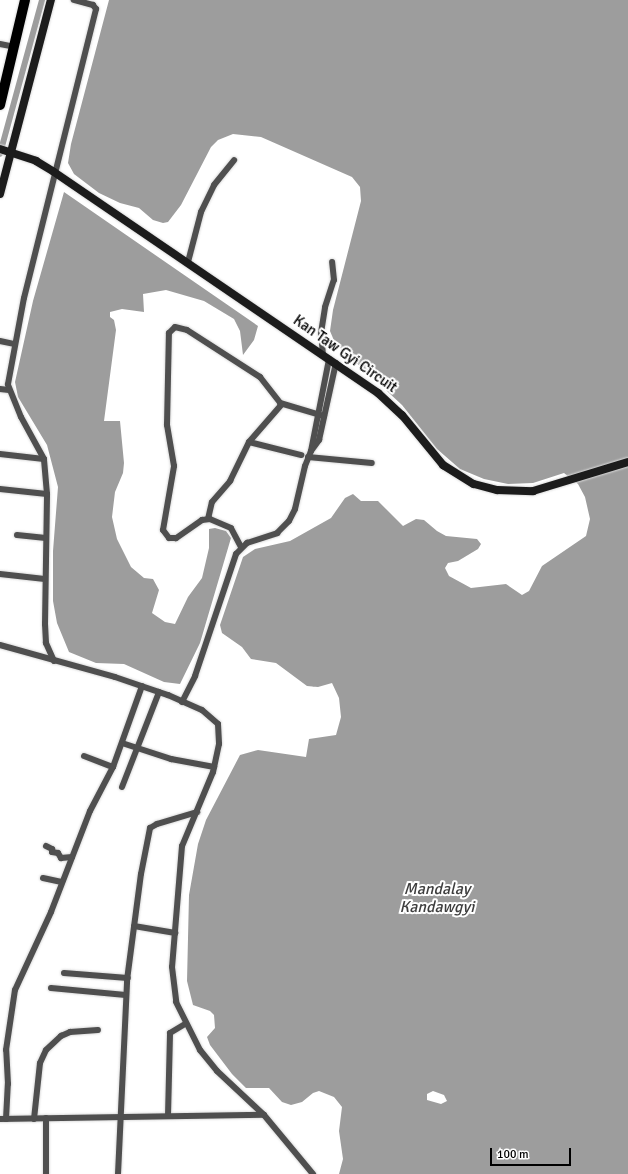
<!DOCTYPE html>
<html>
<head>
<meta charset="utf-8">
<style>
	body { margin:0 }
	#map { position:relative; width:628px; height:1174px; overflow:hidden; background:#fff; font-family:Signika,sans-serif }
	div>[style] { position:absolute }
	.water>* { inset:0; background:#9d9d9d }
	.canal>* { height:5.5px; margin:-2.75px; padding:0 2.75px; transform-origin:2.75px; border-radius:2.75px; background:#9d9d9d }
	.roads { filter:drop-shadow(0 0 1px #dbdbdb) drop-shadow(0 0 1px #dbdbdb) }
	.street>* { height:6px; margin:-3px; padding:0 3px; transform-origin:3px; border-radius:3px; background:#4f4f4f }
	.secondary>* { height:8px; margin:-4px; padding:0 4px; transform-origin:4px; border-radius:4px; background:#1c1c1c }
	.primary>* { height:10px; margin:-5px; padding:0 5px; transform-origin:5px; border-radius:5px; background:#000 }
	span { translate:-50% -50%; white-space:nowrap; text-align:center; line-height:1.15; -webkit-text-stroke:4px #fff; paint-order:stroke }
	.street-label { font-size:15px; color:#000 }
	.water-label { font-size:16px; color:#3e3e3e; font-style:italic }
	.scale { position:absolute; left:490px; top:1148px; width:81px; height:18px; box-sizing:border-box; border:2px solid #000; border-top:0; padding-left:5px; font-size:12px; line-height:14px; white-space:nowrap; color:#000; -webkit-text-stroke:3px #fff; paint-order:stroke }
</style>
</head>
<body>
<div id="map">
	<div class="water">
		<div style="clip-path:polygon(evenodd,109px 0,628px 0,628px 1174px,339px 1174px,343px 1159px,339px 1131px,342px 1107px,334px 1097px,319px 1091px,313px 1093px,302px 1102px,291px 1105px,282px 1102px,269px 1088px,246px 1088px,232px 1074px,210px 1045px,207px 1037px,215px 1028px,214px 1015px,210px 1011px,193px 1005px,187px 981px,189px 895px,198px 844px,206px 820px,240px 755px,258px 750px,306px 757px,309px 739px,336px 735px,341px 717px,339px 698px,332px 683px,318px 687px,307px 686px,276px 663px,251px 659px,242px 647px,222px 633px,220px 625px,243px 557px,255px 549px,290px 541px,331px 518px,345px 498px,353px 494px,361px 501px,378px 501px,403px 526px,416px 519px,424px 520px,437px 531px,446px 536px,477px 539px,481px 544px,478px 549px,458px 561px,448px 563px,445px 568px,449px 576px,471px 588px,506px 584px,522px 595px,529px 591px,542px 566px,586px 536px,590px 519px,585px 497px,578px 484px,564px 473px,533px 483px,508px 484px,484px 479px,460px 469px,437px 449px,402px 405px,335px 343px,330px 331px,333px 310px,361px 201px,360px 187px,352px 177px,261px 137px,233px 134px,218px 140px,211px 147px,181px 205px,168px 222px,163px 223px,153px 220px,139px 208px,120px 203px,99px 193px,74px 174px,68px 163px,71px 144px,109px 0,433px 1091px,444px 1095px,447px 1101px,441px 1104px,427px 1100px,427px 1094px,433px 1091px)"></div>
		<div style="clip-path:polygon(64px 192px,258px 326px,254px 340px,243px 355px,240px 331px,234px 319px,204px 301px,166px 290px,143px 294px,144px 312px,122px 309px,110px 312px,110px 317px,114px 320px,116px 330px,104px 421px,120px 421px,124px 463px,123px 473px,115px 492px,112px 517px,117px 539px,131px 567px,144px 578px,153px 579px,159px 590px,152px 613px,165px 622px,175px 624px,188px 597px,202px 578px,209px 548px,209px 529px,215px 528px,226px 531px,231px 538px,200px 643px,180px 684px,164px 682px,124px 664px,96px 663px,69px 652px,57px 623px,53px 601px,53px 551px,58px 487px,47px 445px,18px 397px,15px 382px,33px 301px)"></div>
	</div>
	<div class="canal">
		<div style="left:0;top:154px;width:160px;rotate:-74.7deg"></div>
	</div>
	<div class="roads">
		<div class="street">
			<div style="left:0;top:44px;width:15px;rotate:11deg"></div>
			<div style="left:188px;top:262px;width:52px;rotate:-75.4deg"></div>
			<div style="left:201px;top:212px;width:30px;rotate:-64deg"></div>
			<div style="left:214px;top:185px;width:32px;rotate:-51deg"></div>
			<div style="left:0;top:341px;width:14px;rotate:12deg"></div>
			<div style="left:323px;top:355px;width:22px;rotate:-95deg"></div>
			<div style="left:321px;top:333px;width:26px;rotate:-81deg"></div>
			<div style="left:325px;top:307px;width:28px;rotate:-72deg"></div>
			<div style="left:334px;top:280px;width:18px;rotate:-96deg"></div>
			<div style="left:0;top:389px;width:9px;rotate:6deg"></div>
			<div style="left:249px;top:442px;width:54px;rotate:14deg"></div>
			<div style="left:311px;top:451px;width:14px;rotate:-54deg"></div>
			<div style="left:319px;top:440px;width:79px;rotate:-77.6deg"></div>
			<div style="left:0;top:454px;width:44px;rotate:6.5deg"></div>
			<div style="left:308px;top:457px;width:64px;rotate:5.4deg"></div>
			<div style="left:0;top:489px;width:47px;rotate:6.1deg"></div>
			<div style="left:208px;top:519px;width:17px;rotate:-77deg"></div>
			<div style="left:212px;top:502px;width:28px;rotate:-49deg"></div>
			<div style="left:230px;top:481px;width:43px;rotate:-64deg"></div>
			<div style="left:249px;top:442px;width:50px;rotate:-49deg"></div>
			<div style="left:17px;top:535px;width:29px;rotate:6deg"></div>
			<div style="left:241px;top:547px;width:21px;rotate:-118deg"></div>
			<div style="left:231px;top:528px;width:23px;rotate:-157deg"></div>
			<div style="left:210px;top:519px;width:8px;rotate:173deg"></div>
			<div style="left:202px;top:520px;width:32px;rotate:145deg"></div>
			<div style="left:176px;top:538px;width:7px;rotate:180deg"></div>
			<div style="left:169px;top:538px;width:10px;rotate:-127deg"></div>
			<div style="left:163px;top:530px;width:65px;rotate:-80.2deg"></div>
			<div style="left:174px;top:466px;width:42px;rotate:-99.7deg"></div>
			<div style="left:167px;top:425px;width:92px;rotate:-88.8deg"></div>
			<div style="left:169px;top:333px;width:8px;rotate:-45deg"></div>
			<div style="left:175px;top:327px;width:12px;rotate:14deg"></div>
			<div style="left:187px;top:330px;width:87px;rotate:32.8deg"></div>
			<div style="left:260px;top:377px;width:33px;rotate:52deg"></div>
			<div style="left:280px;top:403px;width:46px;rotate:16.5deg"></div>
			<div style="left:0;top:574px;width:45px;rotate:6.3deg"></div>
			<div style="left:0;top:645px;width:119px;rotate:15.5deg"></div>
			<div style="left:115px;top:677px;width:56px;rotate:18.8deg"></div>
			<div style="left:168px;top:695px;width:37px;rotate:24deg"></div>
			<div style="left:202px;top:710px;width:21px;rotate:41deg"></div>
			<div style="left:218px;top:724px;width:20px;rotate:87deg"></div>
			<div style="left:219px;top:744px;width:29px;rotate:102deg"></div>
			<div style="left:213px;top:772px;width:80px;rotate:112.7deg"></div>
			<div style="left:182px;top:846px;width:121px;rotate:94.7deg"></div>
			<div style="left:172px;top:967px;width:35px;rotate:83deg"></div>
			<div style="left:176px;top:1002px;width:54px;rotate:63.4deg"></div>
			<div style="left:200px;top:1050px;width:27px;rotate:51deg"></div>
			<div style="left:217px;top:1071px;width:64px;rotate:43.1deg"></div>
			<div style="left:264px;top:1115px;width:77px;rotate:50.3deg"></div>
			<div style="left:54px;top:661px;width:20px;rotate:-114deg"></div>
			<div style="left:46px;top:643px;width:19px;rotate:-93deg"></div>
			<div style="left:45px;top:624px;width:130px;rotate:-89.1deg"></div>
			<div style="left:47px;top:494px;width:35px;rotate:-95deg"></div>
			<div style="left:44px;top:459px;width:48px;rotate:-118.7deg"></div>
			<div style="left:21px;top:417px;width:35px;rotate:-112deg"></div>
			<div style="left:8px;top:384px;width:87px;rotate:-79.5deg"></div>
			<div style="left:24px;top:298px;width:298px;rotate:-76deg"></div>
			<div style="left:96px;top:9px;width:5px;rotate:-127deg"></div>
			<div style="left:93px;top:5px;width:20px;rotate:-165deg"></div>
			<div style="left:182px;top:702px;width:29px;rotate:-63deg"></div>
			<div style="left:195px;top:676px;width:129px;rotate:-71.4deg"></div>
			<div style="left:236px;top:554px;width:16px;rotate:-45deg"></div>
			<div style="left:247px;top:543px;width:32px;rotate:-18deg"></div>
			<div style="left:277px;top:533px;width:17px;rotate:-45deg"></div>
			<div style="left:289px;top:521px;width:13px;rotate:-63deg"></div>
			<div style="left:295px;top:509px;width:44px;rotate:-76.9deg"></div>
			<div style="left:305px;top:466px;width:16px;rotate:-68deg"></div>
			<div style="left:311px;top:451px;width:94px;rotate:-78.9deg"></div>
			<div style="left:122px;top:743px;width:52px;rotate:18.1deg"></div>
			<div style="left:171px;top:759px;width:44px;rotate:10.5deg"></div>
			<div style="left:84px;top:756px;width:31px;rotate:21deg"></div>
			<div style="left:122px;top:787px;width:102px;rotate:-68.7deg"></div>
			<div style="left:46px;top:846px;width:7px;rotate:27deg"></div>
			<div style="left:52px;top:849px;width:3px;rotate:90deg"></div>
			<div style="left:52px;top:852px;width:6px;rotate:9deg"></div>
			<div style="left:58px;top:853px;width:6px;rotate:59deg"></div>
			<div style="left:61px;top:858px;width:11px;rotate:-5deg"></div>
			<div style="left:43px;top:878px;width:19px;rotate:12deg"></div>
			<div style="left:134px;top:926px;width:42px;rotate:9.7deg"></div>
			<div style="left:64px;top:973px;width:64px;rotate:4.5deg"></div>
			<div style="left:51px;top:988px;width:75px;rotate:5.3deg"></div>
			<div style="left:168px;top:1116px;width:83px;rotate:-88.6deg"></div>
			<div style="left:170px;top:1033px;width:17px;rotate:-31deg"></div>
			<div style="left:0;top:1119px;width:264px;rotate:-0.9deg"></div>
			<div style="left:6px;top:1119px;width:35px;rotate:-87deg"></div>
			<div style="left:8px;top:1084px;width:34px;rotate:-93deg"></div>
			<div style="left:6px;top:1050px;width:61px;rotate:-81.5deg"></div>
			<div style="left:15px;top:990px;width:86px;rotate:-65.2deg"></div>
			<div style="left:51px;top:912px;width:108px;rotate:-68.9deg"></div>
			<div style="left:90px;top:811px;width:50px;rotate:-62.4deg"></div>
			<div style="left:113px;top:767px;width:86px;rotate:-70.3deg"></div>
			<div style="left:34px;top:1119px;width:56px;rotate:-83.9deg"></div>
			<div style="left:40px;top:1063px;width:14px;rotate:-65deg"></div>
			<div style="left:46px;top:1050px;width:21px;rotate:-43deg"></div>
			<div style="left:61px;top:1036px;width:10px;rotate:-24deg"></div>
			<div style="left:70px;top:1032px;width:28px;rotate:-4deg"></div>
			<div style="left:46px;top:1174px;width:56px;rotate:-90deg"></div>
			<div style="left:118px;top:1174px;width:194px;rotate:-87.3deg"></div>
			<div style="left:127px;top:980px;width:107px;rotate:-82.5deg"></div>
			<div style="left:141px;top:874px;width:47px;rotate:-78.9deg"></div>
			<div style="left:150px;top:828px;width:8px;rotate:-30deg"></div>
			<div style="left:157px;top:824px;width:42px;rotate:-16.7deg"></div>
		</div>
		<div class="secondary">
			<div style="left:0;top:149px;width:38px;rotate:18deg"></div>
			<div style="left:36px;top:161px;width:21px;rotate:31deg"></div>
			<div style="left:54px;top:172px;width:392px;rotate:34.3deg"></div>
			<div style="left:378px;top:393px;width:33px;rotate:43deg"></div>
			<div style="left:402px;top:415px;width:65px;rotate:50.6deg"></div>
			<div style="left:443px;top:465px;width:36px;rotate:32deg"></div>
			<div style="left:474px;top:484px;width:24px;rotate:15deg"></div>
			<div style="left:497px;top:490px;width:36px;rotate:2deg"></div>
			<div style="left:533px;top:491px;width:99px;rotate:-17deg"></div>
			<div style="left:0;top:194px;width:201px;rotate:-75.3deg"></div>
		</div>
		<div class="primary">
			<div style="left:0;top:105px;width:108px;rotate:-76.6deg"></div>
		</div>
	</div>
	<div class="street-label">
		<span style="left:345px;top:354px;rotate:35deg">Kan Taw Gyi Circuit</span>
	</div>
	<div class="water-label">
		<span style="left:437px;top:898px">Mandalay<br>Kandawgyi</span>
	</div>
	<div class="scale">100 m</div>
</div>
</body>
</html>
